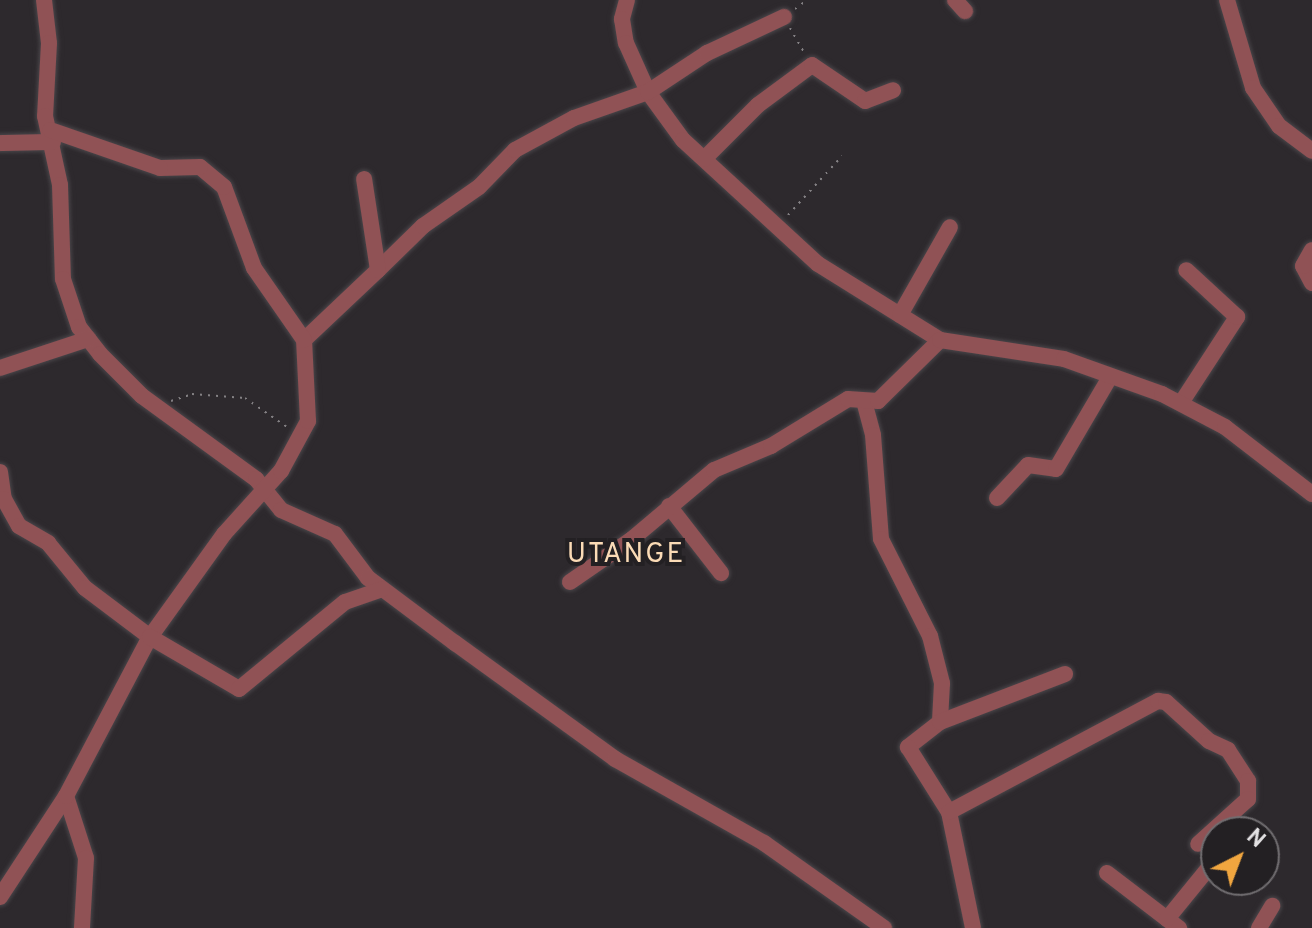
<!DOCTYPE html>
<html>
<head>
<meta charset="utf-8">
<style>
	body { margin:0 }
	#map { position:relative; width:1312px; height:928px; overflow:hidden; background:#2d292d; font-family:Overpass,sans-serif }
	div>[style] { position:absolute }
	.path>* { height:2px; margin-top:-1px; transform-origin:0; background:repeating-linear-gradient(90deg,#848184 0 2px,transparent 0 8px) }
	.roads { filter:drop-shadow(0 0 2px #4a464a) drop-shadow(0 0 2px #4a464a) }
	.minor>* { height:16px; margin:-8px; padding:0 8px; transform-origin:8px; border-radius:8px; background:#905255 }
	span { translate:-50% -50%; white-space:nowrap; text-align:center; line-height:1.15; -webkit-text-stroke:8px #232023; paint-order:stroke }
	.quarter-label { font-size:28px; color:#fbdbb6; letter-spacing:2px }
	.north { position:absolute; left:1200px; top:816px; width:80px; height:80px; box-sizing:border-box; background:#232023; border:2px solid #706d70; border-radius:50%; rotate:42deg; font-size:22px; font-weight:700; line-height:32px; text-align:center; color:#e3e1e3 }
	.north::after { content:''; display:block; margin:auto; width:28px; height:36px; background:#f1a63f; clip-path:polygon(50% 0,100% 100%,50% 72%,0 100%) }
</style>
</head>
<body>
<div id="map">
	<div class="path">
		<div style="left:795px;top:9px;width:15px;rotate:-37deg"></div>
		<div style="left:790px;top:28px;width:30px;rotate:60deg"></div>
		<div style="left:788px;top:215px;width:80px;rotate:-47.5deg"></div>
		<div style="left:171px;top:401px;width:22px;rotate:-18deg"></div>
		<div style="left:192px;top:394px;width:53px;rotate:4.3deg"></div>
		<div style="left:245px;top:398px;width:51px;rotate:34.6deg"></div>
	</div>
	<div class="roads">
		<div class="minor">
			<div style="left:44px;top:0;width:43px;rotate:83.4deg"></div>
			<div style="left:49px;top:43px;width:73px;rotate:93.1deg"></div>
			<div style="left:45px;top:116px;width:71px;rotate:77.7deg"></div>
			<div style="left:60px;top:185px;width:94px;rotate:88.2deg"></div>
			<div style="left:63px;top:279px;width:51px;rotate:71.6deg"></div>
			<div style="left:79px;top:327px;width:34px;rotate:52deg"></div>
			<div style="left:100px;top:354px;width:59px;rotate:45deg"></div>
			<div style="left:142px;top:396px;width:141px;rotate:36.1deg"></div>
			<div style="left:256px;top:479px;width:40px;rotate:51deg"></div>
			<div style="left:281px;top:510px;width:59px;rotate:24deg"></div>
			<div style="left:335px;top:534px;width:55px;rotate:53.1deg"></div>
			<div style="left:368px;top:578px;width:109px;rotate:36.8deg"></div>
			<div style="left:455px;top:643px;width:198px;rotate:35.9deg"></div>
			<div style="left:615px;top:759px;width:171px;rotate:29.4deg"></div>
			<div style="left:764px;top:843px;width:147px;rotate:35.3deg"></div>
			<div style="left:627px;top:0;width:20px;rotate:105deg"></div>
			<div style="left:622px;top:19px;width:24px;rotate:81deg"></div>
			<div style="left:626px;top:43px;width:54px;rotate:65.8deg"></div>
			<div style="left:648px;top:92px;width:59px;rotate:53.9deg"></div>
			<div style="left:683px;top:140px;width:183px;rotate:42.6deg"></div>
			<div style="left:818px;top:264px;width:144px;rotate:31.9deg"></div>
			<div style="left:955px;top:0;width:15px;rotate:48deg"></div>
			<div style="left:1227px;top:0;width:92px;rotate:73.5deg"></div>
			<div style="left:1253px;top:88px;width:46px;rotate:55.6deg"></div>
			<div style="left:1279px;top:126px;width:41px;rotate:37.1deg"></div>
			<div style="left:0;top:143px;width:53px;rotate:-1.1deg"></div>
			<div style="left:704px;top:159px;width:76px;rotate:-45deg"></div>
			<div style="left:758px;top:105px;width:67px;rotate:-36.5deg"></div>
			<div style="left:812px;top:65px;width:64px;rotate:34.2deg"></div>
			<div style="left:865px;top:101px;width:30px;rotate:-21deg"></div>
			<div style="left:378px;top:270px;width:63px;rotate:-44.4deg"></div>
			<div style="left:423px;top:226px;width:68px;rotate:-34.9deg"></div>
			<div style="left:479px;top:187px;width:52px;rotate:-45.8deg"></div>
			<div style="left:515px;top:150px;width:67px;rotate:-28.5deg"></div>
			<div style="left:574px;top:118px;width:78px;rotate:-19.4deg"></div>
			<div style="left:648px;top:92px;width:71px;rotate:-33.5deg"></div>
			<div style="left:707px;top:53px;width:85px;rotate:-25.1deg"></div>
			<div style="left:1312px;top:283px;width:19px;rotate:-118deg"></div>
			<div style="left:1303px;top:266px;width:18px;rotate:-61deg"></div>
			<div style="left:900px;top:315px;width:101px;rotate:-60.4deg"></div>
			<div style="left:304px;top:340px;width:102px;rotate:-43.4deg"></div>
			<div style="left:378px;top:270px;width:92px;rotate:-98.7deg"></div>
			<div style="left:0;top:368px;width:93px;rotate:-18.2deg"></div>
			<div style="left:864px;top:401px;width:35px;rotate:75deg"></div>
			<div style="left:873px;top:435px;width:104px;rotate:85.6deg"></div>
			<div style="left:881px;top:539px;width:109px;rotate:63.2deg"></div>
			<div style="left:930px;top:636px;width:49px;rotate:75.7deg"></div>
			<div style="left:942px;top:683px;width:39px;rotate:93deg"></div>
			<div style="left:940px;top:722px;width:41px;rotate:142deg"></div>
			<div style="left:908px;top:747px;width:77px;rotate:57.8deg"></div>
			<div style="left:949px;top:812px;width:118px;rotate:78.3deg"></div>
			<div style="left:1181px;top:403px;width:103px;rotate:-56.9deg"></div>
			<div style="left:1237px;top:317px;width:69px;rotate:-137.3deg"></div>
			<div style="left:0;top:472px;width:27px;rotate:82deg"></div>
			<div style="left:4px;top:499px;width:31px;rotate:61deg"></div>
			<div style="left:19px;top:526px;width:34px;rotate:30deg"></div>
			<div style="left:48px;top:543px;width:58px;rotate:50.6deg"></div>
			<div style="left:85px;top:588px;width:81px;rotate:37deg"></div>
			<div style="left:150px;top:637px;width:127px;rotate:-54.3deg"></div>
			<div style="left:224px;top:534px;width:85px;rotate:-47.9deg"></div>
			<div style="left:281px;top:471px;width:57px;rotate:-61.6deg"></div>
			<div style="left:308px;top:421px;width:81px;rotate:-92.8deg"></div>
			<div style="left:304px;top:340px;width:88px;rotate:-124.8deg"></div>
			<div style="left:254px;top:268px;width:86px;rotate:-110.3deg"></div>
			<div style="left:224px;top:187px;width:31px;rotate:-140deg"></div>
			<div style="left:200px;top:167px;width:40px;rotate:178.6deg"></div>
			<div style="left:160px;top:168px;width:116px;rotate:-160.9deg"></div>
			<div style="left:997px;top:498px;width:45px;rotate:-46.8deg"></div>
			<div style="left:1028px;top:465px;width:28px;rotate:8deg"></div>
			<div style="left:1056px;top:469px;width:107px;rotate:-59.6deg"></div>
			<div style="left:669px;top:506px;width:85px;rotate:52.2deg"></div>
			<div style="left:570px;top:582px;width:75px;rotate:-34.7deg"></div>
			<div style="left:632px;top:539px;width:107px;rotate:-40.1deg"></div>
			<div style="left:714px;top:470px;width:62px;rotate:-22.8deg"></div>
			<div style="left:771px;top:446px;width:90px;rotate:-31.4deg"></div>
			<div style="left:848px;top:399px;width:30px;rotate:4deg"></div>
			<div style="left:878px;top:401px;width:87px;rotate:-44.5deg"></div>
			<div style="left:940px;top:340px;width:125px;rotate:8.7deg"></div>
			<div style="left:1064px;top:359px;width:104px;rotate:19.7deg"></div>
			<div style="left:1162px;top:394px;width:71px;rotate:27.6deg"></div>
			<div style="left:1225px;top:427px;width:110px;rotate:37.6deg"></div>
			<div style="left:940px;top:722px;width:134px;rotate:-21deg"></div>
			<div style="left:66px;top:796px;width:65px;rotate:72.1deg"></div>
			<div style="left:86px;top:858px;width:70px;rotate:93.3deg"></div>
			<div style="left:949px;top:812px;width:237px;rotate:-28deg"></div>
			<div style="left:1158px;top:701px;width:8px;rotate:7deg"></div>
			<div style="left:1166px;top:702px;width:58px;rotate:42.2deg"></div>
			<div style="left:1209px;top:741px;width:21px;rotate:25deg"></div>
			<div style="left:1228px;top:750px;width:37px;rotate:57deg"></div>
			<div style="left:1248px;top:781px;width:18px;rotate:90deg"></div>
			<div style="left:1248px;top:799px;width:67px;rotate:138deg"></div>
			<div style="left:1107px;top:873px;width:91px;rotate:37.4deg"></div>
			<div style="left:0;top:897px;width:121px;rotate:-56.8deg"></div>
			<div style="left:66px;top:796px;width:180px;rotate:-62.2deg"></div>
			<div style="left:150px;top:637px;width:103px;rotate:30.3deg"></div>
			<div style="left:239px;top:689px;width:137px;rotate:-39.4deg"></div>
			<div style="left:345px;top:602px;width:39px;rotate:-19deg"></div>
			<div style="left:1167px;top:919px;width:70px;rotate:-50.8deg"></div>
			<div style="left:1259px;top:928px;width:26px;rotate:-59deg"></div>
		</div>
	</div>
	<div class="quarter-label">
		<span style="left:626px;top:555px">UTANGE</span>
	</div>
	<div class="north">N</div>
</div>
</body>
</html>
